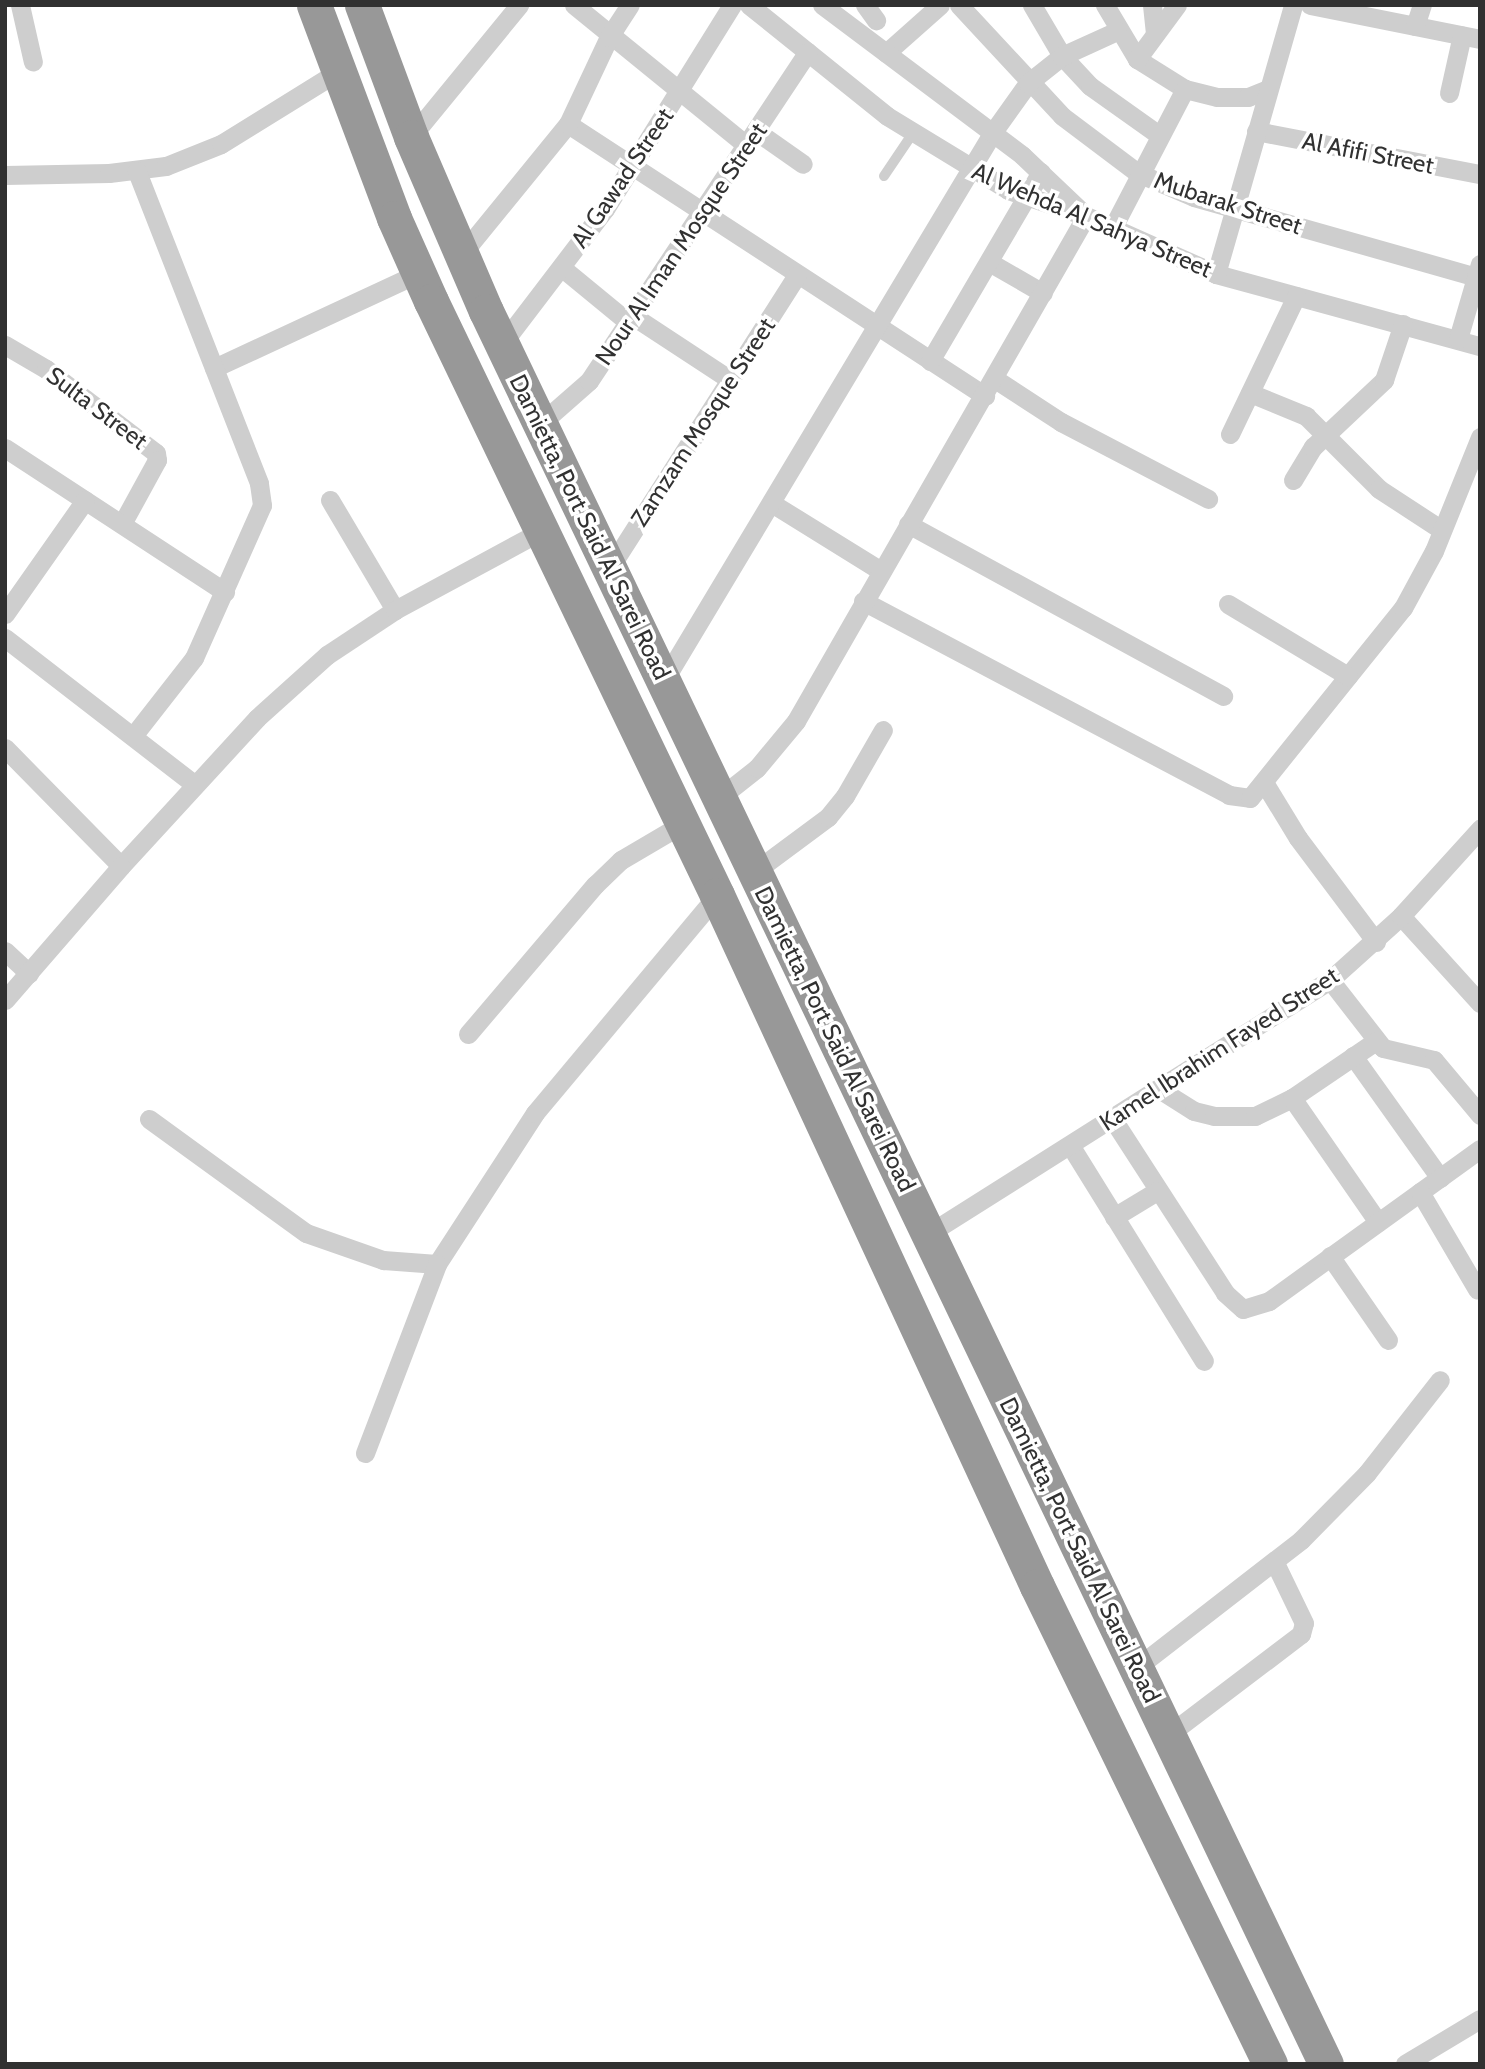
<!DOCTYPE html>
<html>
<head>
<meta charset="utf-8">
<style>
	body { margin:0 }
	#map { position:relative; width:1485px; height:2069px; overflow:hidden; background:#fff; font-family:Cabin,sans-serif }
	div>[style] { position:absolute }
	.lane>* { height:10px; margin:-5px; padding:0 5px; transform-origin:5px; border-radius:5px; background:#cecece }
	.street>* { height:19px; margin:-9.5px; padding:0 9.5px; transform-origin:9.5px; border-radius:9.5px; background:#cecece }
	.highway>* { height:35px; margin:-17.5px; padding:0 17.5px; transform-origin:17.5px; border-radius:17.5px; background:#989898 }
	span { translate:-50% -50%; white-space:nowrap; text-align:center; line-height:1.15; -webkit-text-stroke:7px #fff; paint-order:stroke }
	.street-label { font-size:24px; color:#313131 }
	.frame { position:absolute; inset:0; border:7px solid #313131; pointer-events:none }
</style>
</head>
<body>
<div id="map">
	<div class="lane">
		<div style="left:884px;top:176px;width:52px;rotate:-56deg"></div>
	</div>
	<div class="street">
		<div style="left:20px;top:5px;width:58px;rotate:77.2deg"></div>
		<div style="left:574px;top:5px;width:222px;rotate:39.1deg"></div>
		<div style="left:749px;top:5px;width:177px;rotate:38.8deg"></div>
		<div style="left:887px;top:116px;width:142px;rotate:31.4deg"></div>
		<div style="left:1008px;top:190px;width:82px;rotate:18.4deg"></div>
		<div style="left:1086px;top:216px;width:142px;rotate:24deg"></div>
		<div style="left:1216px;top:274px;width:274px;rotate:15.3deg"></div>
		<div style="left:865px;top:5px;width:19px;rotate:54deg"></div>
		<div style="left:959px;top:5px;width:151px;rotate:47.1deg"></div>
		<div style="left:1062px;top:116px;width:95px;rotate:36.9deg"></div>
		<div style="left:1138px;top:173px;width:61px;rotate:23.2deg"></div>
		<div style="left:1194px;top:197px;width:293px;rotate:15.8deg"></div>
		<div style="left:1032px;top:5px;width:59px;rotate:59.5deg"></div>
		<div style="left:1062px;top:56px;width:41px;rotate:47deg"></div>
		<div style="left:1090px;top:86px;width:85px;rotate:35.4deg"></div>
		<div style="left:1105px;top:5px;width:63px;rotate:59.3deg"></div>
		<div style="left:1137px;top:59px;width:57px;rotate:32deg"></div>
		<div style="left:1185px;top:89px;width:33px;rotate:14deg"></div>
		<div style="left:1217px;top:97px;width:31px"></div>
		<div style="left:1248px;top:97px;width:22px;rotate:-22deg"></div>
		<div style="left:1152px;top:5px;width:29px;rotate:84deg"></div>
		<div style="left:1310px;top:5px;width:173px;rotate:11.3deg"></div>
		<div style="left:1415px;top:26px;width:22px;rotate:-72deg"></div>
		<div style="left:886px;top:53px;width:72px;rotate:-41.6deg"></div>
		<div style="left:1137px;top:59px;width:67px;rotate:-53.5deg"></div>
		<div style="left:1449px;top:93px;width:59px;rotate:-77.4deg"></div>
		<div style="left:568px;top:124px;width:498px;rotate:33.1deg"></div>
		<div style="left:756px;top:131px;width:57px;rotate:35.1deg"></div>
		<div style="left:1256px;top:131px;width:228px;rotate:10.9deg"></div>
		<div style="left:411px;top:137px;width:171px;rotate:-50.7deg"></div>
		<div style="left:5px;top:175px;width:104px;rotate:-1.1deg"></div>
		<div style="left:109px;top:173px;width:57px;rotate:-7deg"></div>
		<div style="left:166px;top:166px;width:59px;rotate:-21.8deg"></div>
		<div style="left:221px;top:144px;width:137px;rotate:-31.8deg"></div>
		<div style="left:1112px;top:229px;width:158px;rotate:-62.5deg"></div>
		<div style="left:461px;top:255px;width:169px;rotate:-50.8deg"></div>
		<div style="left:568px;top:124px;width:96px;rotate:-64.8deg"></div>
		<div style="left:609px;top:37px;width:38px;rotate:-57deg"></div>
		<div style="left:989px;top:262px;width:62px;rotate:29.9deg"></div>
		<div style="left:561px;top:267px;width:87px;rotate:39.4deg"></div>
		<div style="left:1216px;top:274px;width:280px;rotate:-74deg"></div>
		<div style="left:633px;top:316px;width:115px;rotate:33.3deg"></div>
		<div style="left:1458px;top:339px;width:78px;rotate:-73.7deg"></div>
		<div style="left:502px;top:344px;width:170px;rotate:-52.7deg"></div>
		<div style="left:605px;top:209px;width:240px;rotate:-58.1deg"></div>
		<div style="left:5px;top:345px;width:48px;rotate:30.3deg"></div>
		<div style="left:46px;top:369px;width:138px;rotate:37.4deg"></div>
		<div style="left:156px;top:453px;width:7px;rotate:82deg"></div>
		<div style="left:157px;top:460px;width:73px;rotate:118.7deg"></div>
		<div style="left:930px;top:361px;width:219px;rotate:-59.6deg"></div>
		<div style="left:214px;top:368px;width:226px;rotate:-24.9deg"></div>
		<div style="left:995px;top:379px;width:79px;rotate:33.1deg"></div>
		<div style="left:1061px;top:422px;width:166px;rotate:27.6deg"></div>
		<div style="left:1250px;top:393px;width:61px;rotate:22.3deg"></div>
		<div style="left:1306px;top:416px;width:103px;rotate:45deg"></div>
		<div style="left:1379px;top:489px;width:75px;rotate:33.1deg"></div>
		<div style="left:540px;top:424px;width:65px;rotate:-41.3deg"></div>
		<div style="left:589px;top:381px;width:395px;rotate:-56.4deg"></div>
		<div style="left:1230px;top:434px;width:153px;rotate:-64.4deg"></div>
		<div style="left:5px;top:448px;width:263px;rotate:33.2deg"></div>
		<div style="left:1293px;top:480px;width:39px;rotate:-59deg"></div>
		<div style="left:1313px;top:447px;width:98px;rotate:-43.3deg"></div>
		<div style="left:1384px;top:380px;width:59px;rotate:-71.3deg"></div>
		<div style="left:330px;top:500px;width:128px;rotate:59.4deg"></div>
		<div style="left:773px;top:504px;width:127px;rotate:31.8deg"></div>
		<div style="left:908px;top:524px;width:359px;rotate:28.6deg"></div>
		<div style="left:609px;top:569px;width:349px;rotate:-57.4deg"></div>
		<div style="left:863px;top:601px;width:414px;rotate:27.9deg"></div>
		<div style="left:1229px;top:795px;width:21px;rotate:8deg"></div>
		<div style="left:1250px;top:798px;width:244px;rotate:-51.2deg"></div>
		<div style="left:1403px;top:608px;width:65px;rotate:-61.5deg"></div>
		<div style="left:1434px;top:551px;width:123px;rotate:-68deg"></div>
		<div style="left:1228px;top:604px;width:140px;rotate:31deg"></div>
		<div style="left:5px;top:614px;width:139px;rotate:-54.9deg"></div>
		<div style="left:5px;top:638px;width:240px;rotate:37.7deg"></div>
		<div style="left:663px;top:682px;width:641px;rotate:-59.04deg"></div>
		<div style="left:993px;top:132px;width:60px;rotate:-54.5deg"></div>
		<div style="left:1028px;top:83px;width:43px;rotate:-38.5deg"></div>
		<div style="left:1062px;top:56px;width:60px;rotate:-24.4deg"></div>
		<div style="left:133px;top:736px;width:99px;rotate:-52deg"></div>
		<div style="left:194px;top:658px;width:167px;rotate:-66deg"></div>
		<div style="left:262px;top:505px;width:22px;rotate:-98deg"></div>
		<div style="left:259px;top:483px;width:335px;rotate:-111.4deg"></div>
		<div style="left:5px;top:748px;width:165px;rotate:45.5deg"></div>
		<div style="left:121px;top:866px;width:201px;rotate:-47.4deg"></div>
		<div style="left:257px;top:718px;width:94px;rotate:-42deg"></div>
		<div style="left:327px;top:655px;width:82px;rotate:-33.5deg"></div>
		<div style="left:395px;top:610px;width:164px;rotate:-28.4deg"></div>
		<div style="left:1265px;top:784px;width:63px;rotate:58.6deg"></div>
		<div style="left:1298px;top:838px;width:130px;rotate:53.1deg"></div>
		<div style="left:719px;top:798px;width:48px;rotate:-38.3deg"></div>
		<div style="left:757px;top:768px;width:61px;rotate:-50.3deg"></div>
		<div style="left:796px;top:721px;width:582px;rotate:-60.13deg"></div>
		<div style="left:1086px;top:216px;width:88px;rotate:-136.4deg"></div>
		<div style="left:1022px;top:155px;width:250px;rotate:-143.1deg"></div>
		<div style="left:754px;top:872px;width:92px;rotate:-36.6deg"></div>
		<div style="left:828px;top:817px;width:27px;rotate:-51deg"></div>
		<div style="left:845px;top:796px;width:76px;rotate:-60.1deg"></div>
		<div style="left:1401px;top:916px;width:118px;rotate:47.8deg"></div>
		<div style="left:5px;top:951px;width:33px;rotate:43deg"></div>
		<div style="left:1330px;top:980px;width:86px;rotate:52.1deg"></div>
		<div style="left:1383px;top:1048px;width:52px;rotate:13.2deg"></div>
		<div style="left:1434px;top:1060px;width:72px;rotate:50.1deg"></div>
		<div style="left:5px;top:1000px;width:177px;rotate:-49.1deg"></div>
		<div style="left:468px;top:1034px;width:196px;rotate:-49.6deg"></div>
		<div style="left:595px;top:885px;width:36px;rotate:-44deg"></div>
		<div style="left:621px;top:860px;width:71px;rotate:-30.5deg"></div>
		<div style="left:1353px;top:1056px;width:150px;rotate:54.5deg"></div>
		<div style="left:1159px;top:1089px;width:41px;rotate:32.2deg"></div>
		<div style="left:1194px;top:1111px;width:21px;rotate:14deg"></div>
		<div style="left:1214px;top:1116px;width:41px"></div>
		<div style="left:1255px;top:1116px;width:41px;rotate:-25.9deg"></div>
		<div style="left:1292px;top:1098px;width:102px;rotate:-34.2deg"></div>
		<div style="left:1292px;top:1098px;width:151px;rotate:55.3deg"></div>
		<div style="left:1112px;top:1118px;width:208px;rotate:57.1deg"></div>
		<div style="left:1225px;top:1293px;width:24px;rotate:42deg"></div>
		<div style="left:1243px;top:1309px;width:27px;rotate:-17deg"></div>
		<div style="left:1269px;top:1301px;width:260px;rotate:-35.8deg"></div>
		<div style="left:149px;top:1119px;width:194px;rotate:36deg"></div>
		<div style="left:306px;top:1233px;width:82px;rotate:19.3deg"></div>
		<div style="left:383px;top:1260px;width:54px;rotate:4.2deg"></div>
		<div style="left:437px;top:1264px;width:180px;rotate:-57deg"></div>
		<div style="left:535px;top:1113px;width:284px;rotate:-50.1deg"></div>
		<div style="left:1070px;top:1145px;width:254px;rotate:58.2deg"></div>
		<div style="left:1420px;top:1192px;width:113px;rotate:59.6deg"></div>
		<div style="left:1114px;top:1217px;width:50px;rotate:-31.2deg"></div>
		<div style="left:928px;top:1234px;width:476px;rotate:-32.3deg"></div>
		<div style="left:1330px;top:980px;width:96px;rotate:-42deg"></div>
		<div style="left:1401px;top:916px;width:118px;rotate:-47.8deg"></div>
		<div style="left:1330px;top:1256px;width:102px;rotate:55.4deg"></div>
		<div style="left:365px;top:1453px;width:202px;rotate:-69.1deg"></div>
		<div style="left:1136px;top:1668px;width:209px;rotate:-37.8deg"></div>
		<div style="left:1301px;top:1540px;width:94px;rotate:-45.4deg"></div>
		<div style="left:1367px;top:1473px;width:118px;rotate:-51.9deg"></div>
		<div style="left:1168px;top:1735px;width:167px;rotate:-37.2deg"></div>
		<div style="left:1301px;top:1634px;width:11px;rotate:-75deg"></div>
		<div style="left:1304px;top:1623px;width:67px;rotate:-115.8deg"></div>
		<div style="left:1405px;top:2064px;width:87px;rotate:-31deg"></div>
	</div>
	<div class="highway">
		<div style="left:314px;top:5px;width:228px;rotate:69.4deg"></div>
		<div style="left:394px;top:218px;width:91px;rotate:66deg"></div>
		<div style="left:431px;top:301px;width:659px;rotate:64.29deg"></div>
		<div style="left:717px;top:895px;width:761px;rotate:65.15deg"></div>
		<div style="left:1037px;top:1586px;width:532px;rotate:64.01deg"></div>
		<div style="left:362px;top:5px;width:141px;rotate:69.6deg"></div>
		<div style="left:411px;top:137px;width:189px;rotate:66.7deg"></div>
		<div style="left:486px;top:311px;width:1944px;rotate:64.4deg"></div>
	</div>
	<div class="street-label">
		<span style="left:1368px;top:153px;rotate:11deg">Al Afifi Street</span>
		<span style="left:622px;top:178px;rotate:-56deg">Al Gawad Street</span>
		<span style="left:1228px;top:203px;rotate:18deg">Mubarak Street</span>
		<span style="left:1092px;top:220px;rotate:23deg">Al Wehda Al Sahya Street</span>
		<span style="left:681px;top:244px;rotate:-56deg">Nour Al Iman Mosque Street</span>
		<span style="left:97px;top:408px;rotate:37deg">Sulta Street</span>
		<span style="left:703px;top:422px;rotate:-57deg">Zamzam Mosque Street</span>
		<span style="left:590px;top:527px;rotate:64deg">Damietta, Port Said Al Sarei Road</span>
		<span style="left:835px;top:1039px;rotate:64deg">Damietta, Port Said Al Sarei Road</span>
		<span style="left:1219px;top:1049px;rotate:-33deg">Kamel Ibrahim Fayed Street</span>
		<span style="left:1080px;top:1550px;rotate:64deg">Damietta, Port Said Al Sarei Road</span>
	</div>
	<div class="frame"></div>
</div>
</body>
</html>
